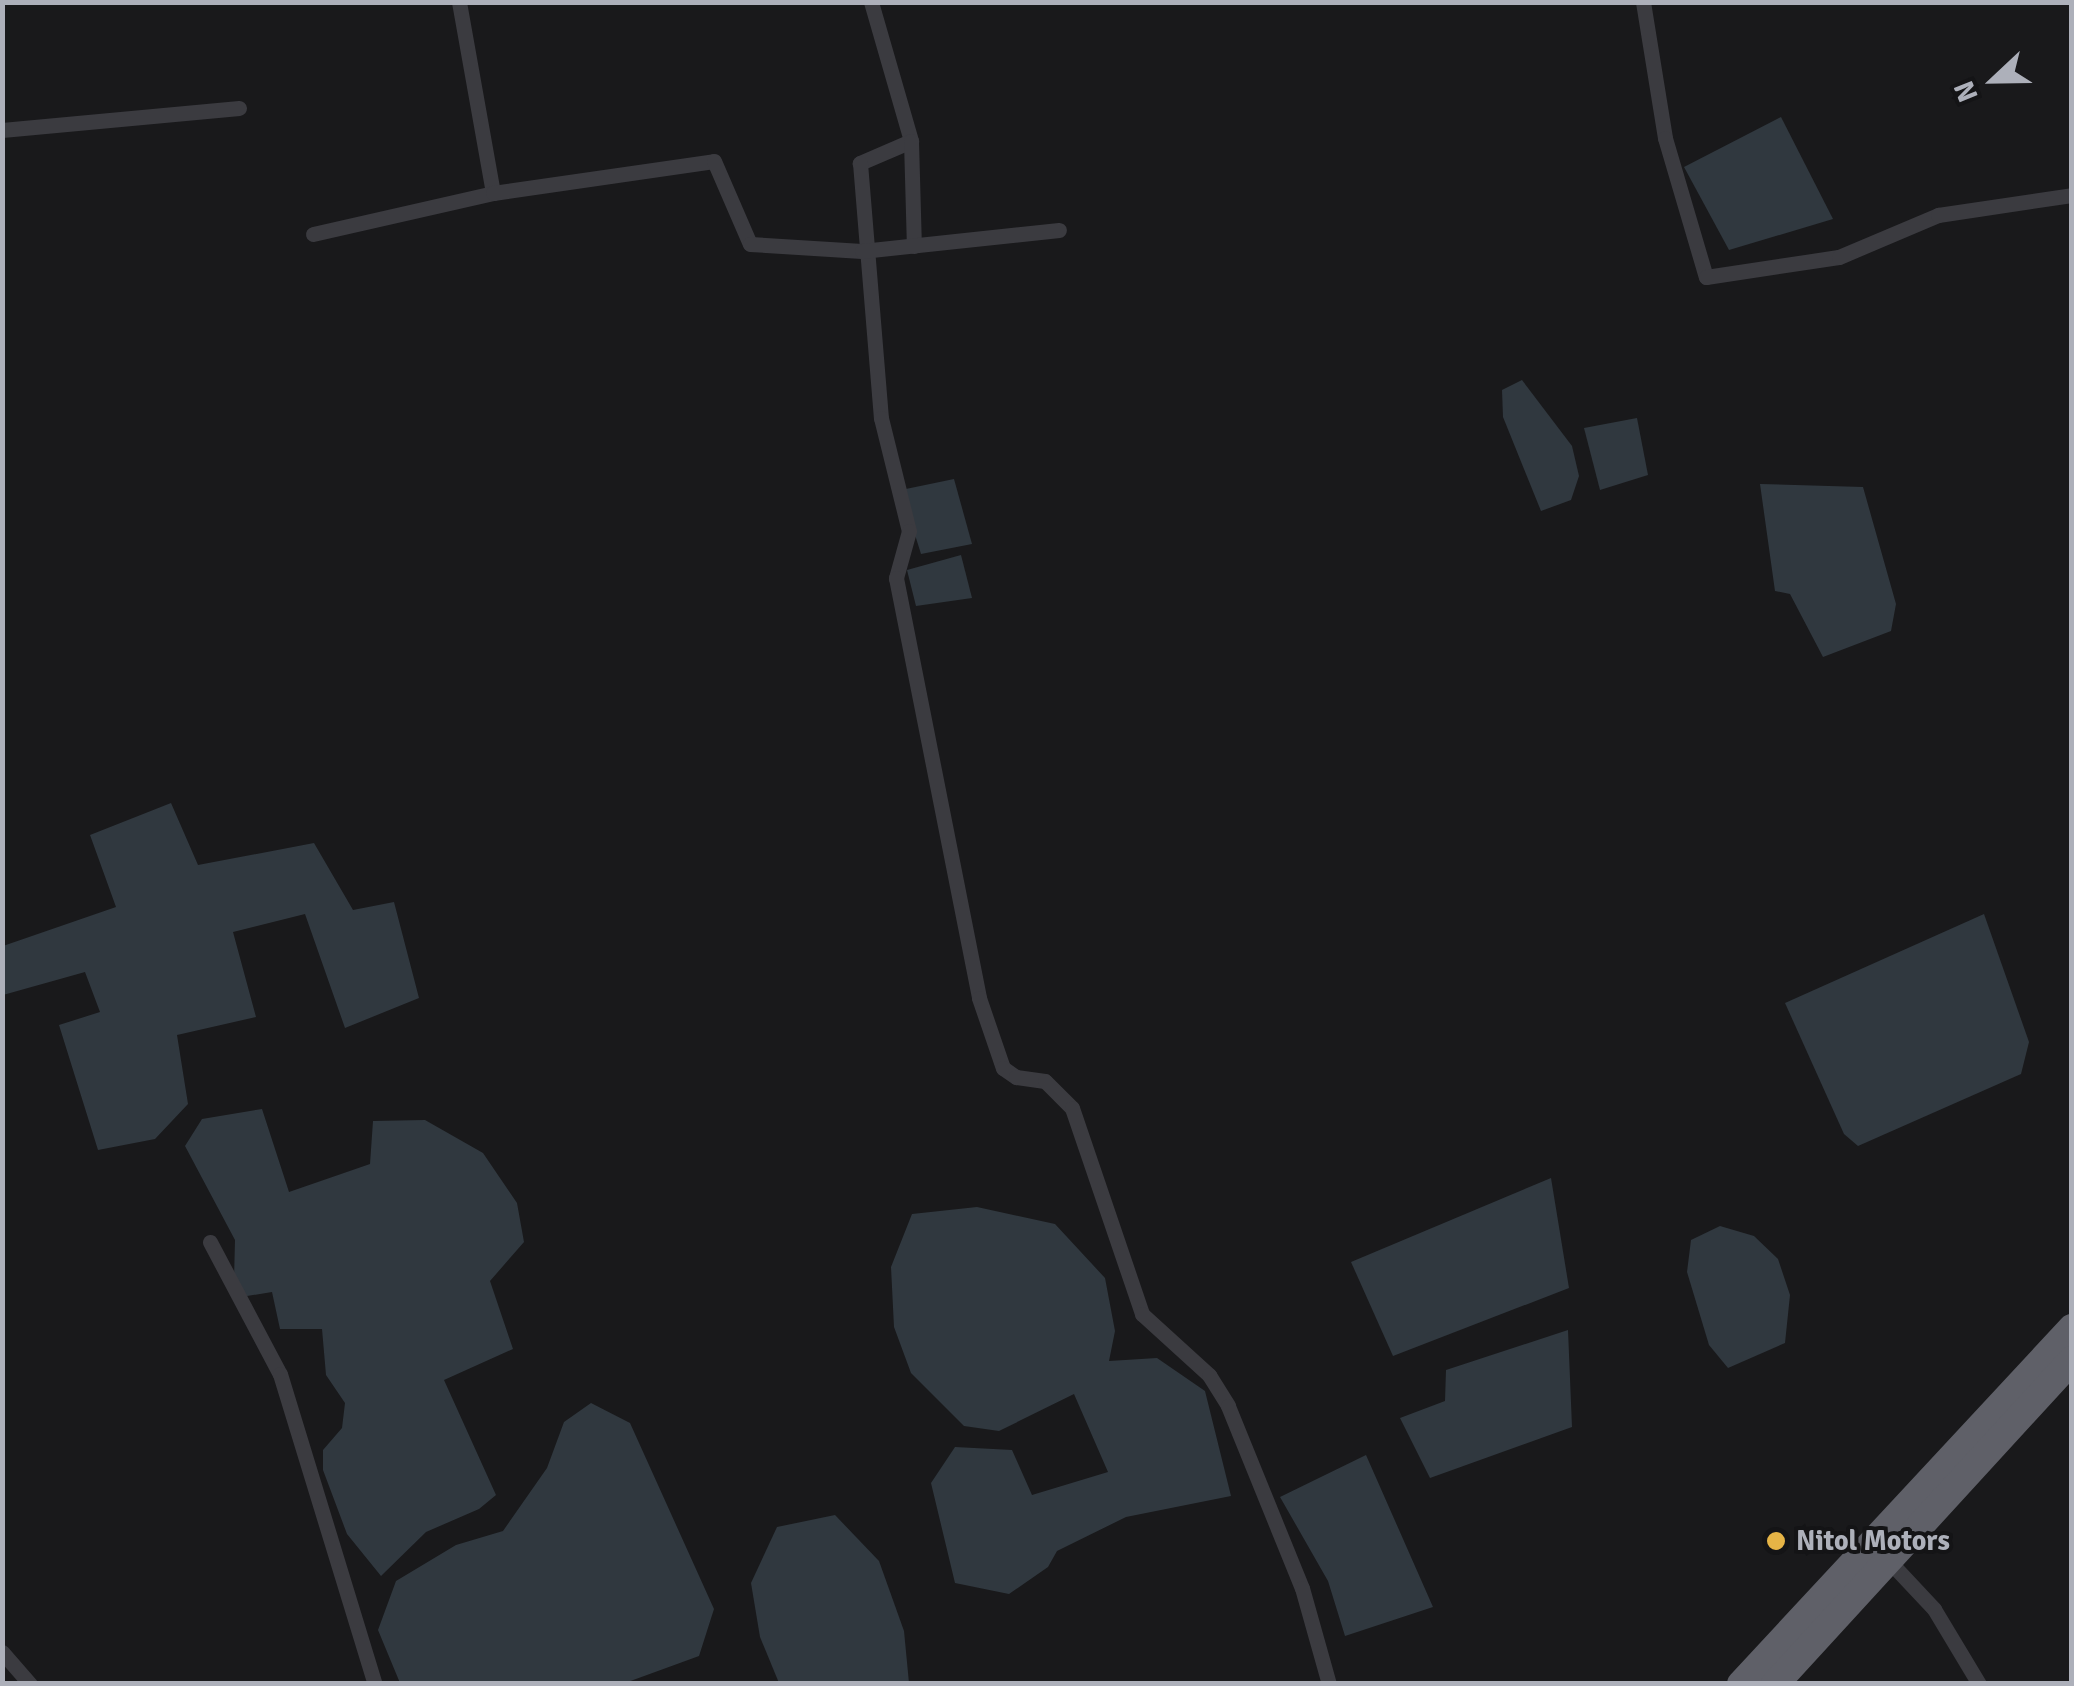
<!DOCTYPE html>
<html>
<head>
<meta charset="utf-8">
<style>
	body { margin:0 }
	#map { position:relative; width:2074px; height:1686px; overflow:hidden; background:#19191b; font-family:Signika,sans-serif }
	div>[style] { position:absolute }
	.water>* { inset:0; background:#30383f }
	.minor>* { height:15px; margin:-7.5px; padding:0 7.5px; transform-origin:7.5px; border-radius:7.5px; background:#3b3b40 }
	.trunk>* { height:28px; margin:-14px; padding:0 14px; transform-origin:14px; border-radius:14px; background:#5f6068 }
	.dots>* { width:28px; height:28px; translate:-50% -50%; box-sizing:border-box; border:5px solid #141416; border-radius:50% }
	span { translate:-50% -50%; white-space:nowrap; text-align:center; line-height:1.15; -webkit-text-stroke:8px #141416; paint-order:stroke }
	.poi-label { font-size:28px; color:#adb0ba; font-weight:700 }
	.left { translate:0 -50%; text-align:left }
	.frame { position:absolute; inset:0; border:5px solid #adb0ba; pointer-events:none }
	.north { position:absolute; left:1944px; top:30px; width:100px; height:100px; -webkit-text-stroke:8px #141416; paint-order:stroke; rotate:248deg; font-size:28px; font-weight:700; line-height:40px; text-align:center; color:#adb0ba }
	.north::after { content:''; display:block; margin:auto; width:35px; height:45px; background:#adb0ba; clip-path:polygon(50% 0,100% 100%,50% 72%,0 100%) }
</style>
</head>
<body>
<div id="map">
	<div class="water">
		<div style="clip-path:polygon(1781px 117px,1833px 219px,1729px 250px,1684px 167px)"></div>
		<div style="clip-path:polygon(1522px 380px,1572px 446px,1579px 476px,1571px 500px,1541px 511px,1503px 417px,1502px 390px)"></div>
		<div style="clip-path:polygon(1637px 418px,1648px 475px,1600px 490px,1584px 428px)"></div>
		<div style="clip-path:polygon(954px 479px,972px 544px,921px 554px,901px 490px)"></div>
		<div style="clip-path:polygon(1760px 484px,1863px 487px,1896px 604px,1891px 631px,1823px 657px,1790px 594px,1775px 591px)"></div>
		<div style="clip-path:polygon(961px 555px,972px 598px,916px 606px,907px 570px)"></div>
		<div style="clip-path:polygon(171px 803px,198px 865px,314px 843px,353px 910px,394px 902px,419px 998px,345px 1028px,305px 914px,233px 932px,256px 1017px,177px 1035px,188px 1104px,155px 1139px,98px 1150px,59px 1025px,100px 1012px,85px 972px,3px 995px,3px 946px,116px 907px,90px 835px)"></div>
		<div style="clip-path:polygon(1984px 914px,2029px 1042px,2021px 1074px,1858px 1146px,1844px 1134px,1785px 1003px)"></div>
		<div style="clip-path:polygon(262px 1109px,289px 1192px,370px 1164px,373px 1121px,425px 1120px,483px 1153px,517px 1203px,524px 1242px,490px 1281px,513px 1349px,444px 1380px,496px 1495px,479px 1509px,426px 1532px,381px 1576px,347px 1534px,323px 1470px,323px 1450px,342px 1428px,345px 1403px,326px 1375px,322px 1329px,280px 1329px,272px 1292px,247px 1296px,234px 1280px,235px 1240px,185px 1146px,202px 1119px)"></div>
		<div style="clip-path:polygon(1551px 1178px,1569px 1288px,1393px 1356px,1351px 1262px)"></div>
		<div style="clip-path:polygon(977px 1207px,1055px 1224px,1105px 1278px,1115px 1331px,1109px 1361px,1157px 1358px,1205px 1391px,1231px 1496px,1126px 1517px,1057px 1551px,1048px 1567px,1009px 1594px,955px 1583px,931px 1483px,955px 1447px,1012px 1450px,1032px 1495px,1108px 1472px,1074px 1394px,999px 1431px,964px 1426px,911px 1373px,894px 1327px,891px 1267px,912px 1214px)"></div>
		<div style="clip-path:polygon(1720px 1226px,1754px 1236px,1778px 1259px,1790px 1295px,1785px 1343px,1728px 1368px,1709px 1345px,1687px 1272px,1691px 1240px)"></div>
		<div style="clip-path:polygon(1568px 1330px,1572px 1427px,1430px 1478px,1400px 1418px,1445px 1401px,1446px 1370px)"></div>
		<div style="clip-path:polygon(591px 1403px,630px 1423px,714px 1609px,699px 1656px,625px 1683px,400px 1683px,378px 1630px,396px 1581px,456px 1545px,503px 1531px,547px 1468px,564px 1422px)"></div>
		<div style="clip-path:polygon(1366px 1455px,1433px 1607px,1345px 1636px,1328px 1581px,1280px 1497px)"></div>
		<div style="clip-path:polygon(835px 1515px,879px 1561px,904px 1631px,909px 1683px,779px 1683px,760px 1637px,751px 1583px,777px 1527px)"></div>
	</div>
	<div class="minor">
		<div style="left:459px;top:2px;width:194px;rotate:79.9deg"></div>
		<div style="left:871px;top:2px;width:145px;rotate:73.9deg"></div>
		<div style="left:911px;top:141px;width:56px;rotate:156.7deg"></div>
		<div style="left:860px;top:163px;width:256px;rotate:85.3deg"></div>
		<div style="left:881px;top:418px;width:116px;rotate:76.1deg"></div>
		<div style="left:909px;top:531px;width:49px;rotate:105.5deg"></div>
		<div style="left:896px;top:578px;width:428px;rotate:78.8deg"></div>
		<div style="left:979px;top:998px;width:74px;rotate:71.1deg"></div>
		<div style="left:1003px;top:1068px;width:16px;rotate:35deg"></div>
		<div style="left:1016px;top:1077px;width:29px;rotate:8deg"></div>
		<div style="left:1045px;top:1081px;width:38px;rotate:45deg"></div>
		<div style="left:1072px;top:1108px;width:218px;rotate:71.2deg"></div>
		<div style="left:1142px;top:1314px;width:91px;rotate:42.3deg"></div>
		<div style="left:1209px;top:1375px;width:36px;rotate:58deg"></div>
		<div style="left:1228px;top:1406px;width:196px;rotate:67.9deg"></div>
		<div style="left:1302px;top:1588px;width:100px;rotate:74.3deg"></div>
		<div style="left:1643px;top:2px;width:138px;rotate:80.8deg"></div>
		<div style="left:1665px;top:138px;width:145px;rotate:73.6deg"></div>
		<div style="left:1706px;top:277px;width:134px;rotate:-8.6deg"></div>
		<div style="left:1839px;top:257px;width:108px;rotate:-23deg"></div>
		<div style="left:1938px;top:215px;width:135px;rotate:-8.5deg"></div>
		<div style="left:2px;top:130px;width:238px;rotate:-5.3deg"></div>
		<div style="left:911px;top:141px;width:105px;rotate:88.4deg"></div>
		<div style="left:313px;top:234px;width:185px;rotate:-12.8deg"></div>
		<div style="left:493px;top:193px;width:223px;rotate:-8.2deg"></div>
		<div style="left:714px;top:161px;width:90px;rotate:66.6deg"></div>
		<div style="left:750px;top:244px;width:112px;rotate:3.6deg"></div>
		<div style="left:862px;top:251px;width:198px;rotate:-6.1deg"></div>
		<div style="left:210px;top:1242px;width:149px;rotate:62.1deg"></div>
		<div style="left:280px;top:1374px;width:324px;rotate:73deg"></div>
		<div style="left:1889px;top:1561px;width:66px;rotate:46.8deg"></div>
		<div style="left:1934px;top:1609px;width:87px;rotate:59deg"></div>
		<div style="left:2px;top:1652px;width:43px;rotate:48.8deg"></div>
	</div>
	<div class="trunk">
		<div style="left:1741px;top:1684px;width:486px;rotate:-47.1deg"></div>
		<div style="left:1775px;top:1684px;width:440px;rotate:-47.5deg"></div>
	</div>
	<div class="dots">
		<div style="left:1776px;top:1541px;background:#e6b446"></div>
	</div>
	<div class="poi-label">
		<span class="left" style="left:1796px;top:1541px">Nitol Motors</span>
	</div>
	<div class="frame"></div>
	<div class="north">N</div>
</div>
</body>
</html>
